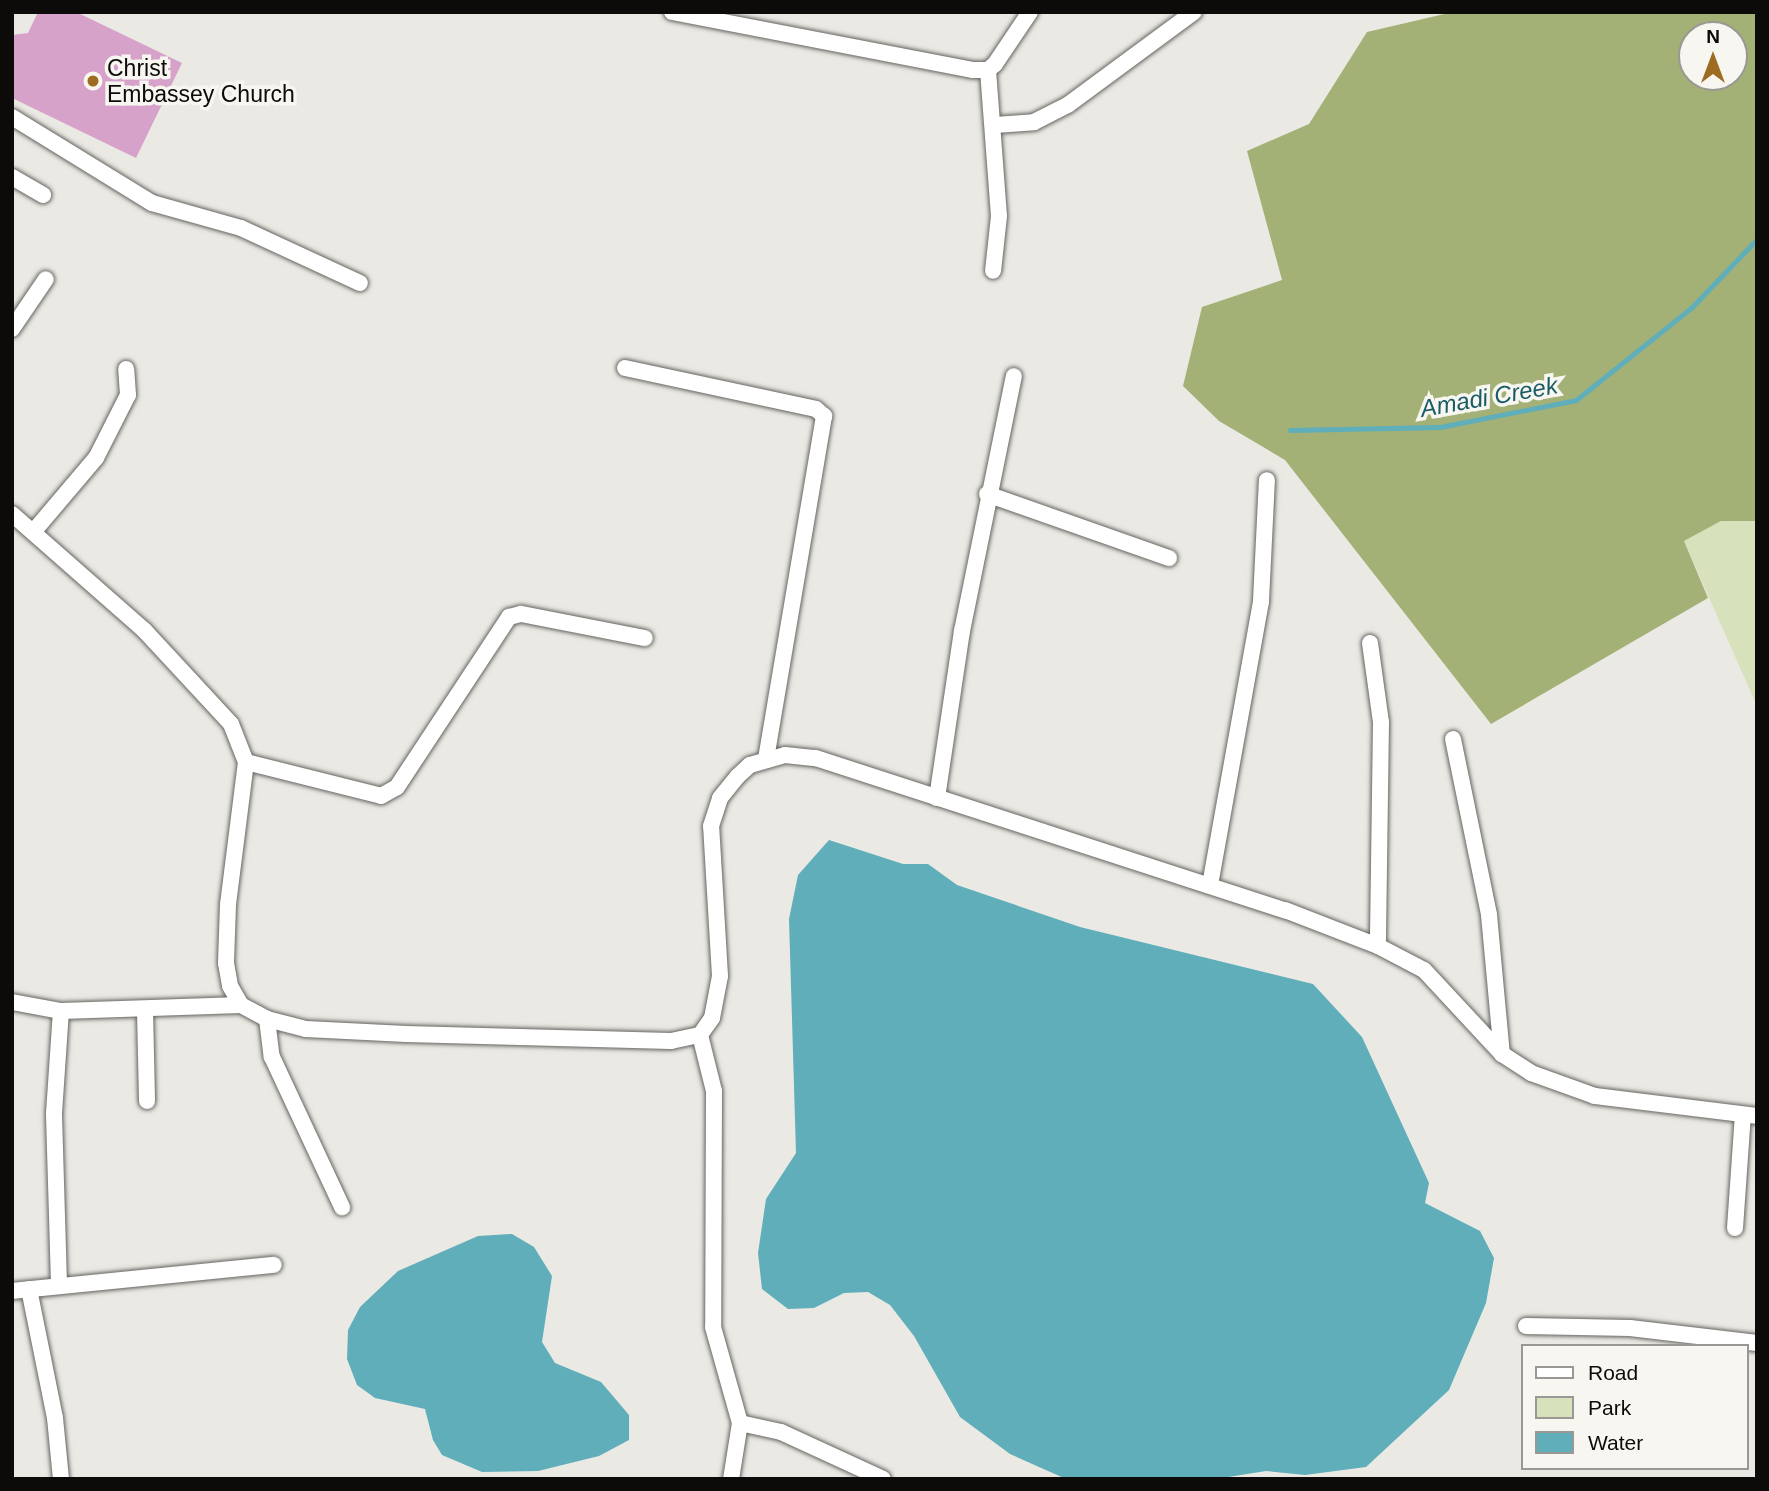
<!DOCTYPE html>
<html>
<head>
<meta charset="utf-8">
<style>
	body { margin:0 }
	#map { position:relative; width:1769px; height:1491px; overflow:hidden; background:#ebe9e4; font-family:Arial,sans-serif }
	div>[style] { position:absolute }
	.green>* { inset:0; background:#d7e1bc }
	.forest>* { inset:0; background:#a3b177 }
	.water>* { inset:0; background:#5faeba }
	.stream>* { height:5px; margin:-2.5px; padding:0 2.5px; transform-origin:2.5px; border-radius:2.5px; background:#5faeba }
	.building>* { inset:0; background:#d7a2c9 }
	.roads { filter:drop-shadow(0 0 2px #666460) drop-shadow(0 0 2px #666460) }
	.street>* { height:16px; margin:-8px; padding:0 8px; transform-origin:8px; border-radius:8px; background:#fff }
	.dots>* { width:19px; height:19px; translate:-50% -50%; box-sizing:border-box; border:4px solid #f8f6f1; border-radius:50% }
	span { translate:-50% -50%; white-space:nowrap; text-align:center; line-height:1.15; -webkit-text-stroke:7px #f8f6f1; paint-order:stroke }
	.poi-label { font-size:23px; color:#0c0b0a }
	.left { translate:0 -50%; text-align:left }
	.water-label { font-size:24px; color:#195c65; font-style:italic }
	.frame { position:absolute; inset:0; border:14px solid #0c0b0a; pointer-events:none }
	.legend { position:absolute; left:1521px; top:1344px; width:228px; height:126px; box-sizing:border-box; background:#f8f6f1; border:2px solid #9a9895; margin:0; padding:9px 12px; list-style:none; font-size:21px; color:#0c0b0a }
	.legend li { display:flex; align-items:center; gap:14px; height:35px }
	.legend b { width:35px; border:2px solid #9a9895 }
	.north { position:absolute; left:1678px; top:21px; width:70px; height:70px; box-sizing:border-box; background:#f8f6f1; border:2px solid #9a9895; border-radius:50%; rotate:0deg; font-size:19px; font-weight:700; line-height:28px; text-align:center; color:#0c0b0a }
	.north::after { content:''; display:block; margin:auto; width:24px; height:32px; background:#9d6c21; clip-path:polygon(50% 0,100% 100%,50% 72%,0 100%) }
</style>
</head>
<body>
<div id="map">
	<div class="green">
		<div style="clip-path:polygon(1721px 521px,1757px 521px,1757px 706px,1684px 541px)"></div>
	</div>
	<div class="forest">
		<div style="clip-path:polygon(evenodd,1453px 12px,1757px 12px,1757px 521px,1721px 521px,1684px 541px,1708px 598px,1491px 724px,1285px 460px,1219px 421px,1183px 386px,1202px 307px,1282px 280px,1247px 151px,1309px 124px,1367px 32px,1453px 12px,1692px 35px,1734px 35px,1734px 77px,1692px 77px,1692px 35px)"></div>
	</div>
	<div class="water">
		<div style="clip-path:polygon(829px 840px,903px 864px,928px 864px,957px 885px,1080px 927px,1313px 984px,1362px 1037px,1429px 1183px,1425px 1203px,1480px 1231px,1494px 1258px,1486px 1303px,1449px 1390px,1366px 1467px,1305px 1475px,1266px 1471px,1216px 1479px,1066px 1479px,1010px 1454px,960px 1417px,914px 1336px,890px 1305px,868px 1292px,844px 1293px,814px 1308px,788px 1309px,762px 1289px,758px 1253px,766px 1199px,796px 1153px,789px 919px,798px 875px)"></div>
		<div style="clip-path:polygon(512px 1234px,534px 1247px,552px 1276px,542px 1342px,555px 1363px,601px 1382px,629px 1415px,629px 1440px,599px 1456px,538px 1471px,482px 1472px,442px 1455px,433px 1440px,425px 1409px,375px 1398px,357px 1385px,347px 1359px,348px 1330px,360px 1307px,398px 1271px,478px 1236px)"></div>
	</div>
	<div class="stream">
		<div style="left:1290px;top:430px;width:150px;rotate:-1.1deg"></div>
		<div style="left:1440px;top:427px;width:139px;rotate:-11.2deg"></div>
		<div style="left:1576px;top:400px;width:149px;rotate:-38.7deg"></div>
		<div style="left:1692px;top:307px;width:94px;rotate:-46.3deg"></div>
	</div>
	<div class="building">
		<div style="clip-path:polygon(38px 12px,76px 12px,182px 63px,136px 158px,12px 98px,12px 35px,28px 33px)"></div>
	</div>
	<div class="roads">
		<div class="street">
			<div style="left:672px;top:12px;width:307px;rotate:10.9deg"></div>
			<div style="left:973px;top:70px;width:15px"></div>
			<div style="left:988px;top:70px;width:9px;rotate:-41deg"></div>
			<div style="left:995px;top:64px;width:63px;rotate:-56.1deg"></div>
			<div style="left:988px;top:70px;width:146px;rotate:85.7deg"></div>
			<div style="left:999px;top:216px;width:55px;rotate:96.2deg"></div>
			<div style="left:12px;top:117px;width:164px;rotate:31.6deg"></div>
			<div style="left:152px;top:203px;width:92px;rotate:15.7deg"></div>
			<div style="left:241px;top:228px;width:131px;rotate:24.8deg"></div>
			<div style="left:995px;top:125px;width:39px;rotate:-4deg"></div>
			<div style="left:1034px;top:122px;width:39px;rotate:-27deg"></div>
			<div style="left:1069px;top:104px;width:155px;rotate:-36.4deg"></div>
			<div style="left:12px;top:177px;width:36px;rotate:30deg"></div>
			<div style="left:12px;top:329px;width:60px;rotate:-55.8deg"></div>
			<div style="left:625px;top:368px;width:195px;rotate:12.1deg"></div>
			<div style="left:816px;top:409px;width:11px;rotate:41deg"></div>
			<div style="left:824px;top:416px;width:347px;rotate:99.6deg"></div>
			<div style="left:987px;top:494px;width:193px;rotate:19.4deg"></div>
			<div style="left:12px;top:514px;width:176px;rotate:41.3deg"></div>
			<div style="left:144px;top:630px;width:128px;rotate:47.2deg"></div>
			<div style="left:231px;top:724px;width:41px;rotate:68.5deg"></div>
			<div style="left:246px;top:762px;width:144px;rotate:97.2deg"></div>
			<div style="left:228px;top:905px;width:58px;rotate:92deg"></div>
			<div style="left:226px;top:963px;width:23px;rotate:80deg"></div>
			<div style="left:230px;top:986px;width:22px;rotate:60deg"></div>
			<div style="left:241px;top:1005px;width:30px;rotate:28deg"></div>
			<div style="left:267px;top:1019px;width:40px;rotate:14.4deg"></div>
			<div style="left:306px;top:1029px;width:100px;rotate:2.9deg"></div>
			<div style="left:406px;top:1034px;width:265px;rotate:1.5deg"></div>
			<div style="left:671px;top:1041px;width:30px;rotate:-12deg"></div>
			<div style="left:700px;top:1035px;width:21px;rotate:-55deg"></div>
			<div style="left:712px;top:1018px;width:43px;rotate:-79.2deg"></div>
			<div style="left:720px;top:976px;width:150px;rotate:-93.4deg"></div>
			<div style="left:711px;top:826px;width:29px;rotate:-72deg"></div>
			<div style="left:720px;top:798px;width:28px;rotate:-51deg"></div>
			<div style="left:738px;top:776px;width:16px;rotate:-43deg"></div>
			<div style="left:750px;top:765px;width:36px;rotate:-16deg"></div>
			<div style="left:785px;top:755px;width:31px;rotate:6deg"></div>
			<div style="left:816px;top:758px;width:493px;rotate:18deg"></div>
			<div style="left:1285px;top:910px;width:100px;rotate:21.2deg"></div>
			<div style="left:1378px;top:946px;width:52px;rotate:27.6deg"></div>
			<div style="left:1424px;top:970px;width:115px;rotate:47.1deg"></div>
			<div style="left:1502px;top:1054px;width:35px;rotate:33deg"></div>
			<div style="left:1531px;top:1073px;width:68px;rotate:19.8deg"></div>
			<div style="left:1595px;top:1096px;width:163px;rotate:7deg"></div>
			<div style="left:34px;top:531px;width:96px;rotate:-49.7deg"></div>
			<div style="left:96px;top:458px;width:71px;rotate:-63.1deg"></div>
			<div style="left:128px;top:395px;width:26px;rotate:-94deg"></div>
			<div style="left:1370px;top:643px;width:80px;rotate:82.1deg"></div>
			<div style="left:1381px;top:722px;width:224px;rotate:90.8deg"></div>
			<div style="left:1453px;top:739px;width:180px;rotate:78.4deg"></div>
			<div style="left:1489px;top:915px;width:140px;rotate:84.7deg"></div>
			<div style="left:246px;top:762px;width:139px;rotate:14.1deg"></div>
			<div style="left:381px;top:796px;width:18px;rotate:-29deg"></div>
			<div style="left:397px;top:787px;width:204px;rotate:-56.6deg"></div>
			<div style="left:509px;top:617px;width:12px;rotate:-14deg"></div>
			<div style="left:521px;top:614px;width:126px;rotate:11deg"></div>
			<div style="left:937px;top:798px;width:169px;rotate:-81.5deg"></div>
			<div style="left:962px;top:631px;width:260px;rotate:-78.5deg"></div>
			<div style="left:1210px;top:885px;width:289px;rotate:-79.8deg"></div>
			<div style="left:1261px;top:601px;width:121px;rotate:-87.2deg"></div>
			<div style="left:12px;top:1002px;width:50px;rotate:10.4deg"></div>
			<div style="left:61px;top:1011px;width:180px;rotate:-1.9deg"></div>
			<div style="left:145px;top:1011px;width:90px;rotate:88.7deg"></div>
			<div style="left:267px;top:1019px;width:38px;rotate:83deg"></div>
			<div style="left:272px;top:1057px;width:166px;rotate:65deg"></div>
			<div style="left:700px;top:1035px;width:58px;rotate:76deg"></div>
			<div style="left:714px;top:1091px;width:236px;rotate:90.2deg"></div>
			<div style="left:713px;top:1327px;width:100px;rotate:74.3deg"></div>
			<div style="left:740px;top:1423px;width:57px;rotate:99.1deg"></div>
			<div style="left:1735px;top:1228px;width:113px;rotate:-86deg"></div>
			<div style="left:59px;top:1284px;width:171px;rotate:-91.7deg"></div>
			<div style="left:54px;top:1113px;width:102px;rotate:-86.1deg"></div>
			<div style="left:29px;top:1289px;width:132px;rotate:78.6deg"></div>
			<div style="left:55px;top:1418px;width:61px;rotate:84.4deg"></div>
			<div style="left:12px;top:1291px;width:263px;rotate:-5.7deg"></div>
			<div style="left:1526px;top:1326px;width:104px;rotate:1.1deg"></div>
			<div style="left:1630px;top:1328px;width:128px;rotate:6.7deg"></div>
			<div style="left:740px;top:1423px;width:42px;rotate:12.4deg"></div>
			<div style="left:781px;top:1432px;width:112px;rotate:24.7deg"></div>
		</div>
	</div>
	<div class="dots">
		<div style="left:93px;top:81px;background:#9d6c21"></div>
	</div>
	<div class="poi-label">
		<span class="left" style="left:107px;top:81px">Christ<br>Embassey Church</span>
	</div>
	<div class="water-label">
		<span style="left:1489px;top:397px;rotate:-10deg">Amadi Creek</span>
	</div>
	<div class="frame"></div>
	<ul class="legend">
	<li><b style="height:9px;background:#fff"></b>Road</li>
	<li><b style="height:19px;background:#d7e1bc"></b>Park</li>
	<li><b style="height:19px;background:#5faeba"></b>Water</li>
	</ul>
	<div class="north">N</div>
</div>
</body>
</html>
